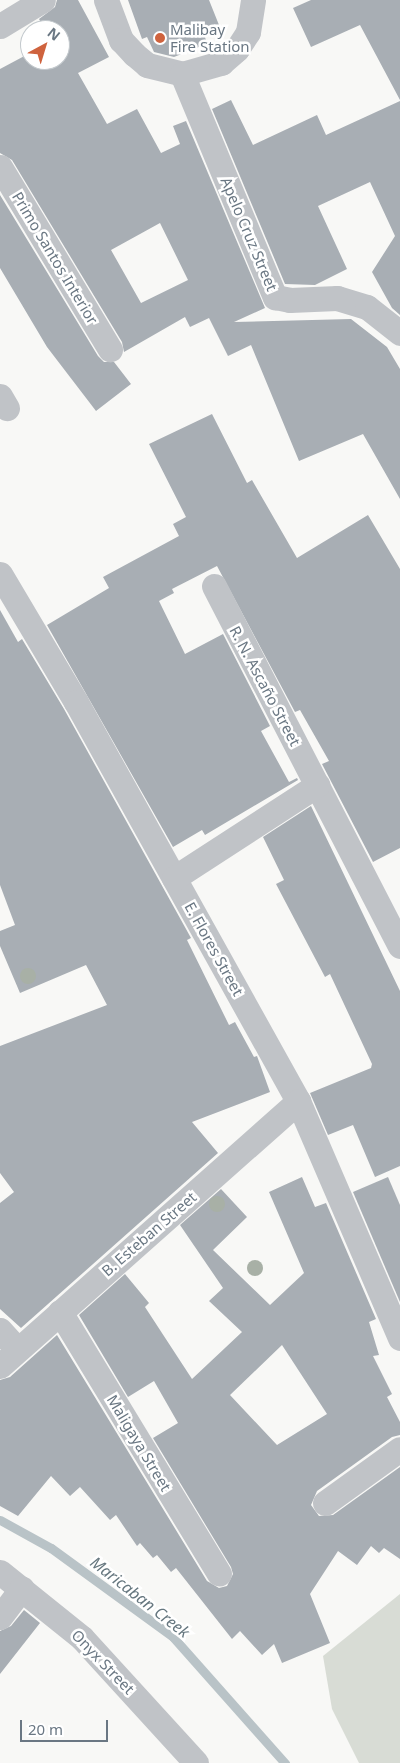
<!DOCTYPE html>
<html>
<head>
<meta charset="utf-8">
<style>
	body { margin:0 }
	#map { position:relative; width:400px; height:1763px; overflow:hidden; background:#f8f8f6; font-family:"Noto Sans",sans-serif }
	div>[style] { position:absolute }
	.green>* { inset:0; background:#d8dcd5 }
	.stream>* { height:9px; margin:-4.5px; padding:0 4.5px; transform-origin:4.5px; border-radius:4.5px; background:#b9c3c7 }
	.building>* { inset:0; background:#a8aeb4 }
	.street>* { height:25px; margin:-12.5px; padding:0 12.5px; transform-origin:12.5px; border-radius:12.5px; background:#c0c3c7 }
	.trees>* { width:16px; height:16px; margin:-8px; border-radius:50%; background:#a8b0a6 }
	.dots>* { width:14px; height:14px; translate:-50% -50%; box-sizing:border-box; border:2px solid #fff; border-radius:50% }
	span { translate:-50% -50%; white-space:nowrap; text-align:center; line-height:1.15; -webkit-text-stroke:5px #fff; paint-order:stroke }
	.poi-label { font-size:15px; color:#6a7783 }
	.left { translate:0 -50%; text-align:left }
	.street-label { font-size:15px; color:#6a7783 }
	.water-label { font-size:16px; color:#66777f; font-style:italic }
	.north { position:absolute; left:20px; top:20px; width:50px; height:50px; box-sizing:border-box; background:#fff; border:1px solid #c3c9cd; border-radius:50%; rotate:39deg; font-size:14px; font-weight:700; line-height:20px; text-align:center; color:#6a7783 }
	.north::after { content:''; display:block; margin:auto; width:18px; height:22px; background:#cf633e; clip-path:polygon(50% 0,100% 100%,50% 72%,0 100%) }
	.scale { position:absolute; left:20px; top:1720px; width:88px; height:22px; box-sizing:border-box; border:2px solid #6a7783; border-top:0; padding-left:6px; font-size:15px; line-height:18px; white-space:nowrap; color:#6a7783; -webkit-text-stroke:4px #fff; paint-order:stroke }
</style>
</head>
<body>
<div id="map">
	<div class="green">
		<div style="clip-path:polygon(400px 1594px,400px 1763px,359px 1763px,332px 1709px,323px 1656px)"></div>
	</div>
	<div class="stream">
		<div style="left:0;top:1520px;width:58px;rotate:28.8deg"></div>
		<div style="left:51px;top:1548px;width:151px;rotate:36.1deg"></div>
		<div style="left:173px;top:1637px;width:169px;rotate:48.4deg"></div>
	</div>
	<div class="building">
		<div style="clip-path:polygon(evenodd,57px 0,78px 0,109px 57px,78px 73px,107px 124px,137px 109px,161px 153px,180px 144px,173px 126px,186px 121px,265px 308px,234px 322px,351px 319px,387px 347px,400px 369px,400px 499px,363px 434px,299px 461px,251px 345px,228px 356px,209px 318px,190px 327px,185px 317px,124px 352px,122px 342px,12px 160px,0 153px,0 69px,30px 53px,30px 60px,60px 60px,60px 30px,45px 30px,39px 19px,55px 7px,57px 0,160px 223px,188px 280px,141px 303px,111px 250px,160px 223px)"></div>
		<div style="clip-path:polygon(128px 0,209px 0,221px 30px,205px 37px,207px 44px,174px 57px,154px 52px,147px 37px,142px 39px)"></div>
		<div style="clip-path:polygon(311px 0,400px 0,400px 100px,360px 25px,311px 47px,293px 8px)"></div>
		<div style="clip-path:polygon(231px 100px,253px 145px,317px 115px,326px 135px,400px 101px,400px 315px,392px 308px,372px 272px,395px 236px,370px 182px,318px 206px,347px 269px,315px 285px,285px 284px,212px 109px)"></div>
		<div style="clip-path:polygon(0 195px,98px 356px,104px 362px,114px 362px,131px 384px,96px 411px,47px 347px,0 268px)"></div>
		<div style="clip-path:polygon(212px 414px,247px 483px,252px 480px,297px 558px,368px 515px,400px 569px,400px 848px,373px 862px,322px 764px,329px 761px,300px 710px,295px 712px,217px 566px,172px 589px,174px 593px,159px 601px,185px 654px,223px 634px,270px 726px,261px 731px,289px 782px,297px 778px,298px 780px,205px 835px,202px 830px,173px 847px,47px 625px,109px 588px,103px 577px,179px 536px,173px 524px,186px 517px,149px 444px)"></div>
		<div style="clip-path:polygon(0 610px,18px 642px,22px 639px,64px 709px,191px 938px,187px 940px,229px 1025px,235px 1022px,254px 1057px,257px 1056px,270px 1092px,192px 1122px,218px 1153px,21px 1328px,0 1309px,0 1203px,14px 1192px,0 1173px,0 1046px,107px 1005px,86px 965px,20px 993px,0 946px,0 931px,15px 925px,0 885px)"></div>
		<div style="clip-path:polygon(311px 806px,400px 991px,400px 1166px,375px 1177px,353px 1125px,328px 1135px,310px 1093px,371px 1068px,372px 1064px,330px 974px,325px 977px,276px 884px,284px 880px,263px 837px)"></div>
		<div style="clip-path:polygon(evenodd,302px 1177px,315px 1207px,326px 1203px,376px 1319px,369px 1322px,379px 1355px,373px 1356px,392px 1394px,387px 1397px,400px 1422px,400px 1435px,392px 1437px,317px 1491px,311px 1505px,319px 1516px,333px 1515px,400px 1467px,400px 1559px,384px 1548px,379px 1553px,371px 1546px,357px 1565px,338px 1551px,310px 1594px,330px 1643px,282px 1663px,274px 1644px,262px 1655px,240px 1631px,232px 1639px,176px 1568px,171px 1572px,157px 1555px,153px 1558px,140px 1543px,137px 1546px,116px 1515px,110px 1520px,80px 1487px,70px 1496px,51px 1476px,18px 1516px,0 1506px,0 1380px,10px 1377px,57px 1335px,207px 1581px,219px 1588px,227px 1586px,233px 1574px,231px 1567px,153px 1438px,178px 1423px,154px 1381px,128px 1397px,79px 1315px,125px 1274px,149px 1303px,145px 1307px,192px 1379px,242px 1332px,209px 1301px,223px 1288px,180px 1225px,221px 1189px,247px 1217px,213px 1250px,270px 1305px,304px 1273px,269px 1192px,302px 1177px,282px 1345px,327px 1414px,277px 1445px,230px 1395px,282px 1345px)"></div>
		<div style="clip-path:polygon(388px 1177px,400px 1205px,400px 1302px,353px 1192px)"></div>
		<div style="clip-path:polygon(24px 1610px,40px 1623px,0 1674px,0 1631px,11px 1626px)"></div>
	</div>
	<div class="street">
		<div style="left:106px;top:0;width:43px;rotate:69.4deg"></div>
		<div style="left:121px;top:40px;width:19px;rotate:47deg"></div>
		<div style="left:134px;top:54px;width:17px;rotate:40deg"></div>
		<div style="left:147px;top:65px;width:36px;rotate:14deg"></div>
		<div style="left:182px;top:74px;width:41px;rotate:-15.8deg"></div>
		<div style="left:221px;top:63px;width:21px;rotate:-41deg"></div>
		<div style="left:237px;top:49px;width:20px;rotate:-57deg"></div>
		<div style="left:248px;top:32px;width:32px;rotate:-81deg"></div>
		<div style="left:0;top:26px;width:50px;rotate:-31.2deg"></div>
		<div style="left:182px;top:74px;width:242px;rotate:67.4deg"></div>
		<div style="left:275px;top:297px;width:15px;rotate:11deg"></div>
		<div style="left:290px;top:300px;width:47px;rotate:-2.4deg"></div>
		<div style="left:337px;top:298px;width:31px;rotate:17deg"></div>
		<div style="left:367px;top:307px;width:42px;rotate:38.2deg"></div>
		<div style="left:0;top:167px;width:213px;rotate:58.9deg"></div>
		<div style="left:0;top:396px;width:14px;rotate:60deg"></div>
		<div style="left:0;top:574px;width:149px;rotate:59.3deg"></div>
		<div style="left:76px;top:702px;width:457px;rotate:60.9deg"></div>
		<div style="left:298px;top:1101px;width:258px;rotate:66.7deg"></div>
		<div style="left:214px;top:586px;width:405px;rotate:62.7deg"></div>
		<div style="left:174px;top:878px;width:171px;rotate:-33deg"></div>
		<div style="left:60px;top:1312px;width:306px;rotate:58.7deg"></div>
		<div style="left:0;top:1330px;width:25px;rotate:48deg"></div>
		<div style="left:0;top:1366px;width:399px;rotate:-41.6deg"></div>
		<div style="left:325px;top:1503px;width:92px;rotate:-35.8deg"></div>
		<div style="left:0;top:1572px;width:105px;rotate:38.8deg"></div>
		<div style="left:82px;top:1638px;width:169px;rotate:47.6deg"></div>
		<div style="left:0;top:1617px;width:36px;rotate:-53deg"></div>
	</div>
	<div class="trees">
		<div style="left:28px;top:976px"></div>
		<div style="left:217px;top:1204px"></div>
		<div style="left:255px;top:1268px"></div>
	</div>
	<div class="dots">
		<div style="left:160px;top:38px;background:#cf633e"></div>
	</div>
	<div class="poi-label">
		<span class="left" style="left:170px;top:38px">Malibay<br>Fire Station</span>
	</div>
	<div class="street-label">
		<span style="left:249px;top:234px;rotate:67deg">Apelo Cruz Street</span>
		<span style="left:55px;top:258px;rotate:59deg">Primo Santos Interior</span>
		<span style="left:265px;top:686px;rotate:62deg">R. N. Ascaño Street</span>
		<span style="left:214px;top:949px;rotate:61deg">E. Flores Street</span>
		<span style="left:149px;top:1234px;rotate:-41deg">B. Esteban Street</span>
		<span style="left:139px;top:1443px;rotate:59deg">Maligaya Street</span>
		<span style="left:103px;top:1662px;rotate:46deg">Onyx Street</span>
	</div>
	<div class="water-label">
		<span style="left:140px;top:1597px;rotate:38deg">Maricaban Creek</span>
	</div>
	<div class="north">N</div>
	<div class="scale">20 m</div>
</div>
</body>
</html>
